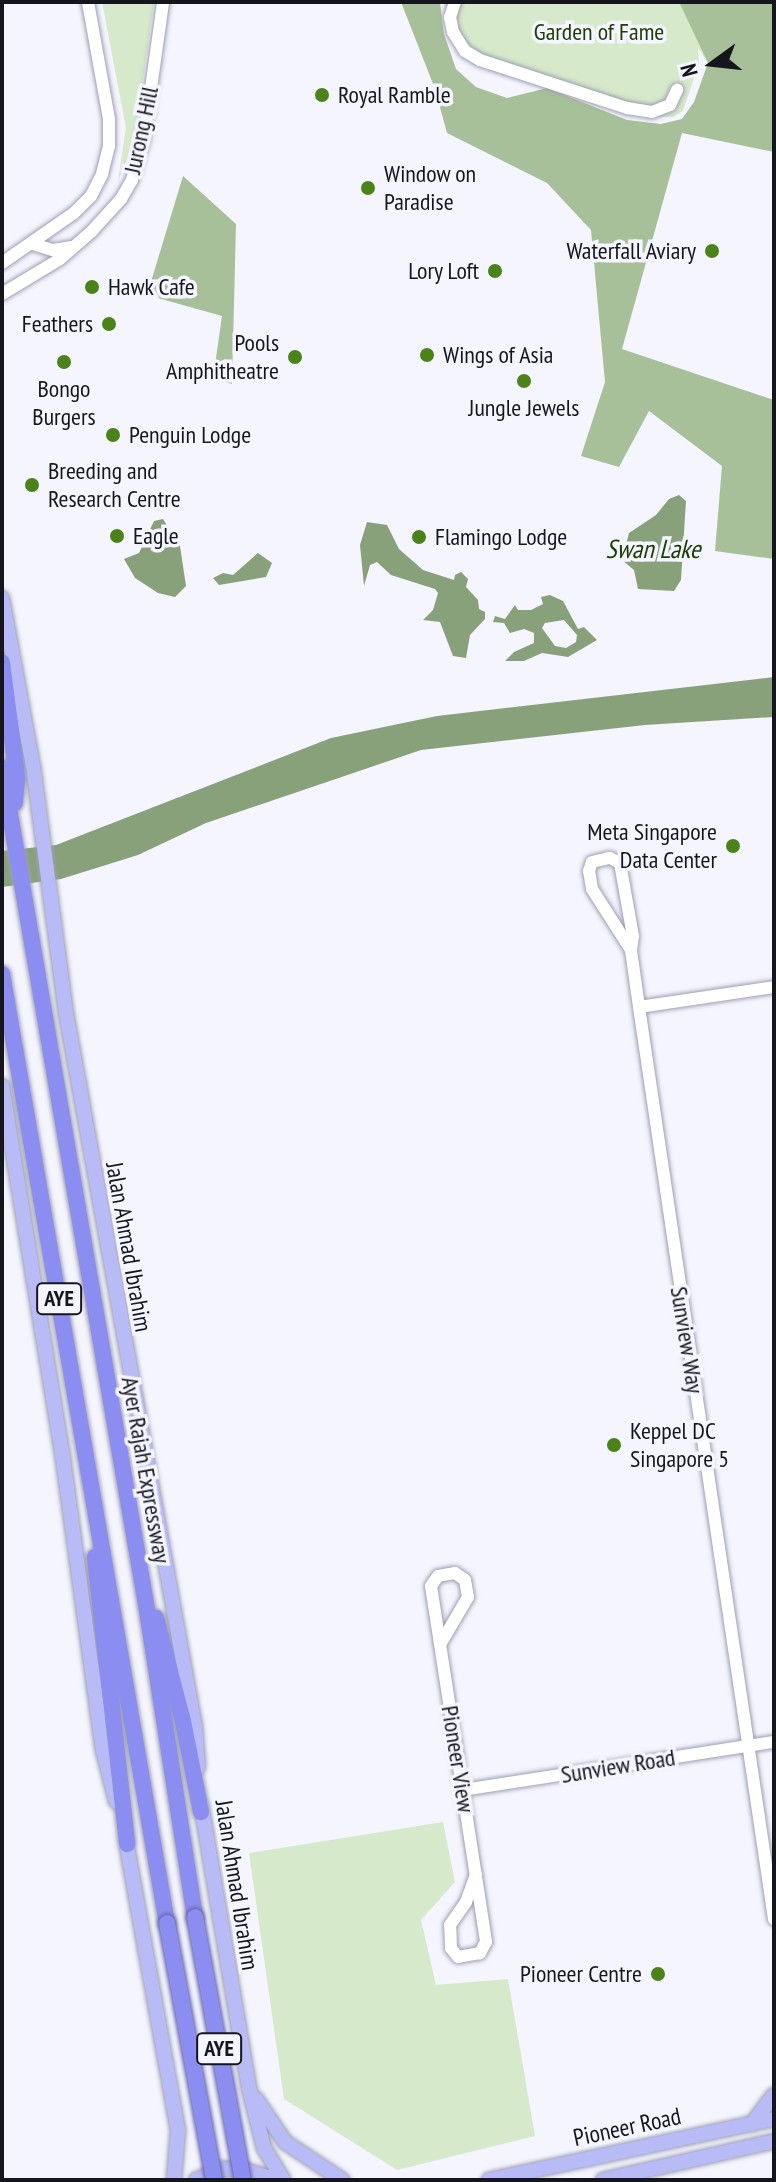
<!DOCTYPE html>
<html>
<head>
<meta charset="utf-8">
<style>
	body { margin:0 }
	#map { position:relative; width:776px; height:2182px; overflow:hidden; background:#f4f5fe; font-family:"PT Sans Narrow",sans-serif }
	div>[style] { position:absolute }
	.green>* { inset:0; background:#d6e9cb }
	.forest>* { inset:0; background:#a7c099 }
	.water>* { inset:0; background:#89a17b }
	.roads { filter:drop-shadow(0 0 2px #9d9fb3) drop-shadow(0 0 2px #9d9fb3) }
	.minor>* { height:12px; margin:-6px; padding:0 6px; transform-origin:6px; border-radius:6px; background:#fff }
	.major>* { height:14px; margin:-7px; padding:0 7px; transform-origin:7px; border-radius:7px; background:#b9bbf6 }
	.highway>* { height:16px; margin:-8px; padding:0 8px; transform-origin:8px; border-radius:8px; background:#8b8df0 }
	.bridges { filter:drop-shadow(0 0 2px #6263a6) drop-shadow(0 0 2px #6263a6) }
	.highway-bridge>* { height:16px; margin:-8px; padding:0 8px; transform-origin:8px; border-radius:8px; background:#8b8df0 }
	.dots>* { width:22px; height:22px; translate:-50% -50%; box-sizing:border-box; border:4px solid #f4f5fe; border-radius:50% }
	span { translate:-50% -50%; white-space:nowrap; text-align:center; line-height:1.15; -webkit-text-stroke:7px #f4f5fe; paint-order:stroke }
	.shield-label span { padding:2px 6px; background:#f4f5fe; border:2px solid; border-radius:6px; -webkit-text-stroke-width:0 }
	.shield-label { font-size:22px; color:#15161d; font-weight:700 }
	.park-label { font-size:24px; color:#203e03 }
	.poi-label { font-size:24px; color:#15161d }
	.left { translate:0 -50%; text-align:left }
	.right { translate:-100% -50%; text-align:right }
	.street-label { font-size:24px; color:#15161d }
	.water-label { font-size:26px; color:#1d3c00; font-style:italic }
	.frame { position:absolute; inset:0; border:4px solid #15161d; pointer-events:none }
	.north { position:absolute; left:672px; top:24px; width:80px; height:80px; -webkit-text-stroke:6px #f4f5fe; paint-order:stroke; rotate:255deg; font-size:22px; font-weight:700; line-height:32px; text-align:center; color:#15161d }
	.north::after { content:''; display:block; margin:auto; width:28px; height:36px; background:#15161d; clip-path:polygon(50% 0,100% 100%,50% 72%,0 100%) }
</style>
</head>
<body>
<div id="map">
	<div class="green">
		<div style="clip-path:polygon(102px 2px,154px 2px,134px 142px,118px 181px,126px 128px)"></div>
		<div style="clip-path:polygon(445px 2px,774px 2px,708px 63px,698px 48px,699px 63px,683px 111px,673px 117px,653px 117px,545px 82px,491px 71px,465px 55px,448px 31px)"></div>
		<div style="clip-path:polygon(443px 1822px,455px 1882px,421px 1920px,436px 1985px,508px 1979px,535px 2136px,397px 2170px,284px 2099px,249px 1853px)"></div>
	</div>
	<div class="forest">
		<div style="clip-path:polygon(401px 2px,440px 2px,444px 34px,456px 69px,476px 87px,507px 98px,547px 88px,627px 120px,661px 124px,682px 119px,694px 102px,708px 63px,679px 2px,774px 2px,774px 152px,682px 133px,622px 349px,774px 400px,774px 559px,715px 551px,722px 466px,649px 411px,619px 467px,581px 456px,605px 382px,591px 230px,547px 183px,447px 133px,435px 89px)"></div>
		<div style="clip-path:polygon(183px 176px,236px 224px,232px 384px,213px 379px,222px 316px,147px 295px)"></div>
	</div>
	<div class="water">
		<div style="clip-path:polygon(679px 495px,686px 501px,681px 580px,674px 591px,638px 589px,634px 570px,622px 560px,629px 533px,656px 515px,669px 499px)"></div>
		<div style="clip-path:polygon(163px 519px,180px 546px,186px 586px,175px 597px,158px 593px,135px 578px,124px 559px,139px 553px,154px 521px)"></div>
		<div style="clip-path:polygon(367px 522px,387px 525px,399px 549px,423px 570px,454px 580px,455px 575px,461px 572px,468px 579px,466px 587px,478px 600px,479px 609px,485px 612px,485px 619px,470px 635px,466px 658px,453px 656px,440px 622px,423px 620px,433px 610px,438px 593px,435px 589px,391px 575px,377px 562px,370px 565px,364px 586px,360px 545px)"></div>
		<div style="clip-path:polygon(258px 553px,272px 563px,266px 577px,219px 585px,213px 578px,223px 573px,233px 575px)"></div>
		<div style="clip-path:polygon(evenodd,550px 595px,563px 601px,578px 629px,584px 627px,597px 640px,568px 657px,542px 653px,524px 661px,505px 661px,514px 652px,534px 643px,534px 633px,524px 629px,510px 633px,504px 623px,493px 622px,495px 616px,505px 619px,515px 605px,518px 610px,531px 610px,543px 604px,541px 597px,550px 595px,564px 620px,577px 635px,576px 642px,566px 648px,555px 646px,542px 628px,545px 623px,564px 620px)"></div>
		<div style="clip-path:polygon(774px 677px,774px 717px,645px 725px,421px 750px,206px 823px,138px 855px,61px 879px,2px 887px,2px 851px,56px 845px,331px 738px,437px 716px)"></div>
	</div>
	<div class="roads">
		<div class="minor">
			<div style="left:455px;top:2px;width:16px;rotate:108deg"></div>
			<div style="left:450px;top:17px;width:15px;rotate:79deg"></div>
			<div style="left:453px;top:32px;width:22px;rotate:58deg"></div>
			<div style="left:465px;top:51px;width:17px;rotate:31deg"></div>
			<div style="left:480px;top:60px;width:155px;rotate:18.1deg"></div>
			<div style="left:627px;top:108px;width:25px;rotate:9deg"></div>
			<div style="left:652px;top:112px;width:19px;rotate:-21deg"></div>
			<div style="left:670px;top:105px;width:17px;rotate:-65deg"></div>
			<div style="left:33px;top:244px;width:21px;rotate:17deg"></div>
			<div style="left:53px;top:250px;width:19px;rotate:-9deg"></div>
			<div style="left:2px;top:263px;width:88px;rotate:-34.8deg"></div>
			<div style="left:74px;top:213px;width:24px;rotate:-45deg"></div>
			<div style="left:91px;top:196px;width:25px;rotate:-63deg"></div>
			<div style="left:102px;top:174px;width:29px;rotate:-76deg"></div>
			<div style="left:109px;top:146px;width:27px;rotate:-90deg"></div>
			<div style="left:109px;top:119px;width:119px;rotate:-100.2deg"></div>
			<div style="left:2px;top:294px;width:68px;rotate:-31.1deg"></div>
			<div style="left:60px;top:259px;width:41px;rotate:-41.1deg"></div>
			<div style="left:91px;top:232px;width:45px;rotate:-47.7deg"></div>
			<div style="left:121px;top:199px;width:22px;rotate:-60deg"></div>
			<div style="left:132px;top:180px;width:44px;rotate:-74.1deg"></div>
			<div style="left:144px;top:138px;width:137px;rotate:-82deg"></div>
			<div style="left:631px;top:950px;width:72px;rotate:-122.6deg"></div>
			<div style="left:592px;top:889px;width:18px;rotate:-99deg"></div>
			<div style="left:589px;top:871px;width:9px;rotate:-72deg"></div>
			<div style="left:592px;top:862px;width:18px;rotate:-13deg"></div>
			<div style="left:610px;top:858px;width:11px;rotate:27deg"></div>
			<div style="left:620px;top:863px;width:74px;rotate:79.9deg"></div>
			<div style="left:633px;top:936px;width:14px;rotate:98deg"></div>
			<div style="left:631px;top:950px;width:58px;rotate:82deg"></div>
			<div style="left:639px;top:1007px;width:922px;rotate:81.58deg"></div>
			<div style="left:639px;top:1007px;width:136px;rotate:-8.4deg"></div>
			<div style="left:441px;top:1643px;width:53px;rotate:-59.6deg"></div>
			<div style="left:468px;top:1597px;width:17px;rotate:-100deg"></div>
			<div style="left:465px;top:1580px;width:12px;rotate:-145deg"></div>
			<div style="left:455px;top:1573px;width:17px;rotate:170deg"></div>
			<div style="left:438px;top:1576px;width:12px;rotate:125deg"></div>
			<div style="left:431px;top:1586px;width:360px;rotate:81.2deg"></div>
			<div style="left:486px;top:1942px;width:13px;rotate:119deg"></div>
			<div style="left:480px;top:1953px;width:22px;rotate:170deg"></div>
			<div style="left:458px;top:1957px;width:11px;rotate:-128deg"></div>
			<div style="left:451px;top:1948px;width:23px;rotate:-92deg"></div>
			<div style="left:450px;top:1925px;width:28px;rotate:-55deg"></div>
			<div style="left:466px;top:1902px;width:29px;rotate:-70deg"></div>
			<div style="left:463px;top:1790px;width:315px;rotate:-8.8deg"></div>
		</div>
		<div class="major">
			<div style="left:2px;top:598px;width:178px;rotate:79.6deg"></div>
			<div style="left:34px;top:773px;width:242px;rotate:82.4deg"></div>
			<div style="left:66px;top:1013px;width:726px;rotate:79.76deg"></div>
			<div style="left:195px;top:1727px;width:40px;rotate:85.7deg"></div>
			<div style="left:2px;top:1086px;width:378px;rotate:80.7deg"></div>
			<div style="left:63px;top:1459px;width:294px;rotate:82.2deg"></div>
			<div style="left:103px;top:1750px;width:53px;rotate:75.7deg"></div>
			<div style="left:201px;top:1804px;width:288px;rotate:80.4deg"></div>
			<div style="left:249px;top:2088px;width:62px;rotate:76deg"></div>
			<div style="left:264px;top:2148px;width:37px;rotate:59deg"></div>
			<div style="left:125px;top:1836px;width:299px;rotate:79.8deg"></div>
			<div style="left:178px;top:2130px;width:50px;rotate:94.6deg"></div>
			<div style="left:256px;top:2099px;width:52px;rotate:56deg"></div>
			<div style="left:285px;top:2142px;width:69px;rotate:33.7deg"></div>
			<div style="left:752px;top:2124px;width:36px;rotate:-53deg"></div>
			<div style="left:196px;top:2180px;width:29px;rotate:-22deg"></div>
			<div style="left:223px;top:2169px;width:18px"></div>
			<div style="left:241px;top:2169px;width:39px;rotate:17deg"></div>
			<div style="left:489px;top:2180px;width:291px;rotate:-12.1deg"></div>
			<div style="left:603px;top:2180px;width:175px;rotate:-12.8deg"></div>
		</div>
		<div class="highway">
			<div style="left:2px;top:662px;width:117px;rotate:82.6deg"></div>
			<div style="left:17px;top:778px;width:25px;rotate:95deg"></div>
			<div style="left:2px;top:768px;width:848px;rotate:80.23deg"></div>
			<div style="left:146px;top:1604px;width:317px;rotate:81.1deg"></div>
			<div style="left:2px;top:974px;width:963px;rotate:80.14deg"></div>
			<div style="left:95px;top:1557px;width:289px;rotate:83.6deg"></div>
			<div style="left:156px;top:1618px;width:106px;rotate:75.3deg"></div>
			<div style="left:183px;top:1721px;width:93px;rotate:78.8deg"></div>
		</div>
	</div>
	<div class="bridges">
		<div class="highway-bridge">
			<div style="left:195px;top:1917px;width:267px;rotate:79.7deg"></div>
			<div style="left:167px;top:1923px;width:261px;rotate:79.6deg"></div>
		</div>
	</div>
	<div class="dots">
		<div style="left:322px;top:95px;background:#4b821a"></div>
		<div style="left:368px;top:188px;background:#4b821a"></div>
		<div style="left:712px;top:251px;background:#4b821a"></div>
		<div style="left:495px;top:271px;background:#4b821a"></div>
		<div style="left:92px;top:287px;background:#4b821a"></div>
		<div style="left:109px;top:324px;background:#4b821a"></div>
		<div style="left:427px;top:355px;background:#4b821a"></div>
		<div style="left:295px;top:357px;background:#4b821a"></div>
		<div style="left:64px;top:362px;background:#4b821a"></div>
		<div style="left:524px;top:381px;background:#4b821a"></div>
		<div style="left:113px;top:435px;background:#4b821a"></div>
		<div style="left:32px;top:485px;background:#4b821a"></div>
		<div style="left:117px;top:536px;background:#4b821a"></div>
		<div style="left:419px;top:537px;background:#4b821a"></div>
		<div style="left:733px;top:846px;background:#4b821a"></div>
		<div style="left:614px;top:1445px;background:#4b821a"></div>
		<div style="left:658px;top:1974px;background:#4b821a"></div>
	</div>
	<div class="shield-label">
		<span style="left:59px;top:1299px">AYE</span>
		<span style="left:219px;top:2049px">AYE</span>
	</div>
	<div class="park-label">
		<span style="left:599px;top:32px">Garden of Fame</span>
	</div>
	<div class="poi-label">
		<span class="left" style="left:338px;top:95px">Royal Ramble</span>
		<span class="left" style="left:384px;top:188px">Window on<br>Paradise</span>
		<span class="right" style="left:696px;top:251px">Waterfall Aviary</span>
		<span class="right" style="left:479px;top:271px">Lory Loft</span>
		<span class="left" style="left:108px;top:287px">Hawk Cafe</span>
		<span class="right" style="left:93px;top:324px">Feathers</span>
		<span class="right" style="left:279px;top:357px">Pools<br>Amphitheatre</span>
		<span class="left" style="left:443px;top:355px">Wings of Asia</span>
		<span style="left:64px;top:403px">Bongo<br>Burgers</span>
		<span style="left:524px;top:408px">Jungle Jewels</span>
		<span class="left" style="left:129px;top:435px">Penguin Lodge</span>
		<span class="left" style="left:48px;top:485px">Breeding and<br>Research Centre</span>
		<span class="left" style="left:133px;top:536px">Eagle</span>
		<span class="left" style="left:435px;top:537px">Flamingo Lodge</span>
		<span class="right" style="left:717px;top:846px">Meta Singapore<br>Data Center</span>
		<span class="left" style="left:630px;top:1445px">Keppel DC<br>Singapore 5</span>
		<span class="right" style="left:642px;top:1974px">Pioneer Centre</span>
	</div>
	<div class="street-label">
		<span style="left:141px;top:130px;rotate:-78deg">Jurong Hill</span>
		<span style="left:129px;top:1247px;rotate:80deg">Jalan Ahmad Ibrahim</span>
		<span style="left:687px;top:1340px;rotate:81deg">Sunview Way</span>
		<span style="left:146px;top:1470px;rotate:80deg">Ayer Rajah Expressway</span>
		<span style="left:458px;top:1759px;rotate:81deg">Pioneer View</span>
		<span style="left:618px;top:1766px;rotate:-9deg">Sunview Road</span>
		<span style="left:237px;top:1885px;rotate:81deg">Jalan Ahmad Ibrahim</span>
		<span style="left:627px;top:2127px;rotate:-12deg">Pioneer Road</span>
	</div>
	<div class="water-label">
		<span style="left:653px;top:549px">Swan Lake</span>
	</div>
	<div class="frame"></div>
	<div class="north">N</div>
</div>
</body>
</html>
